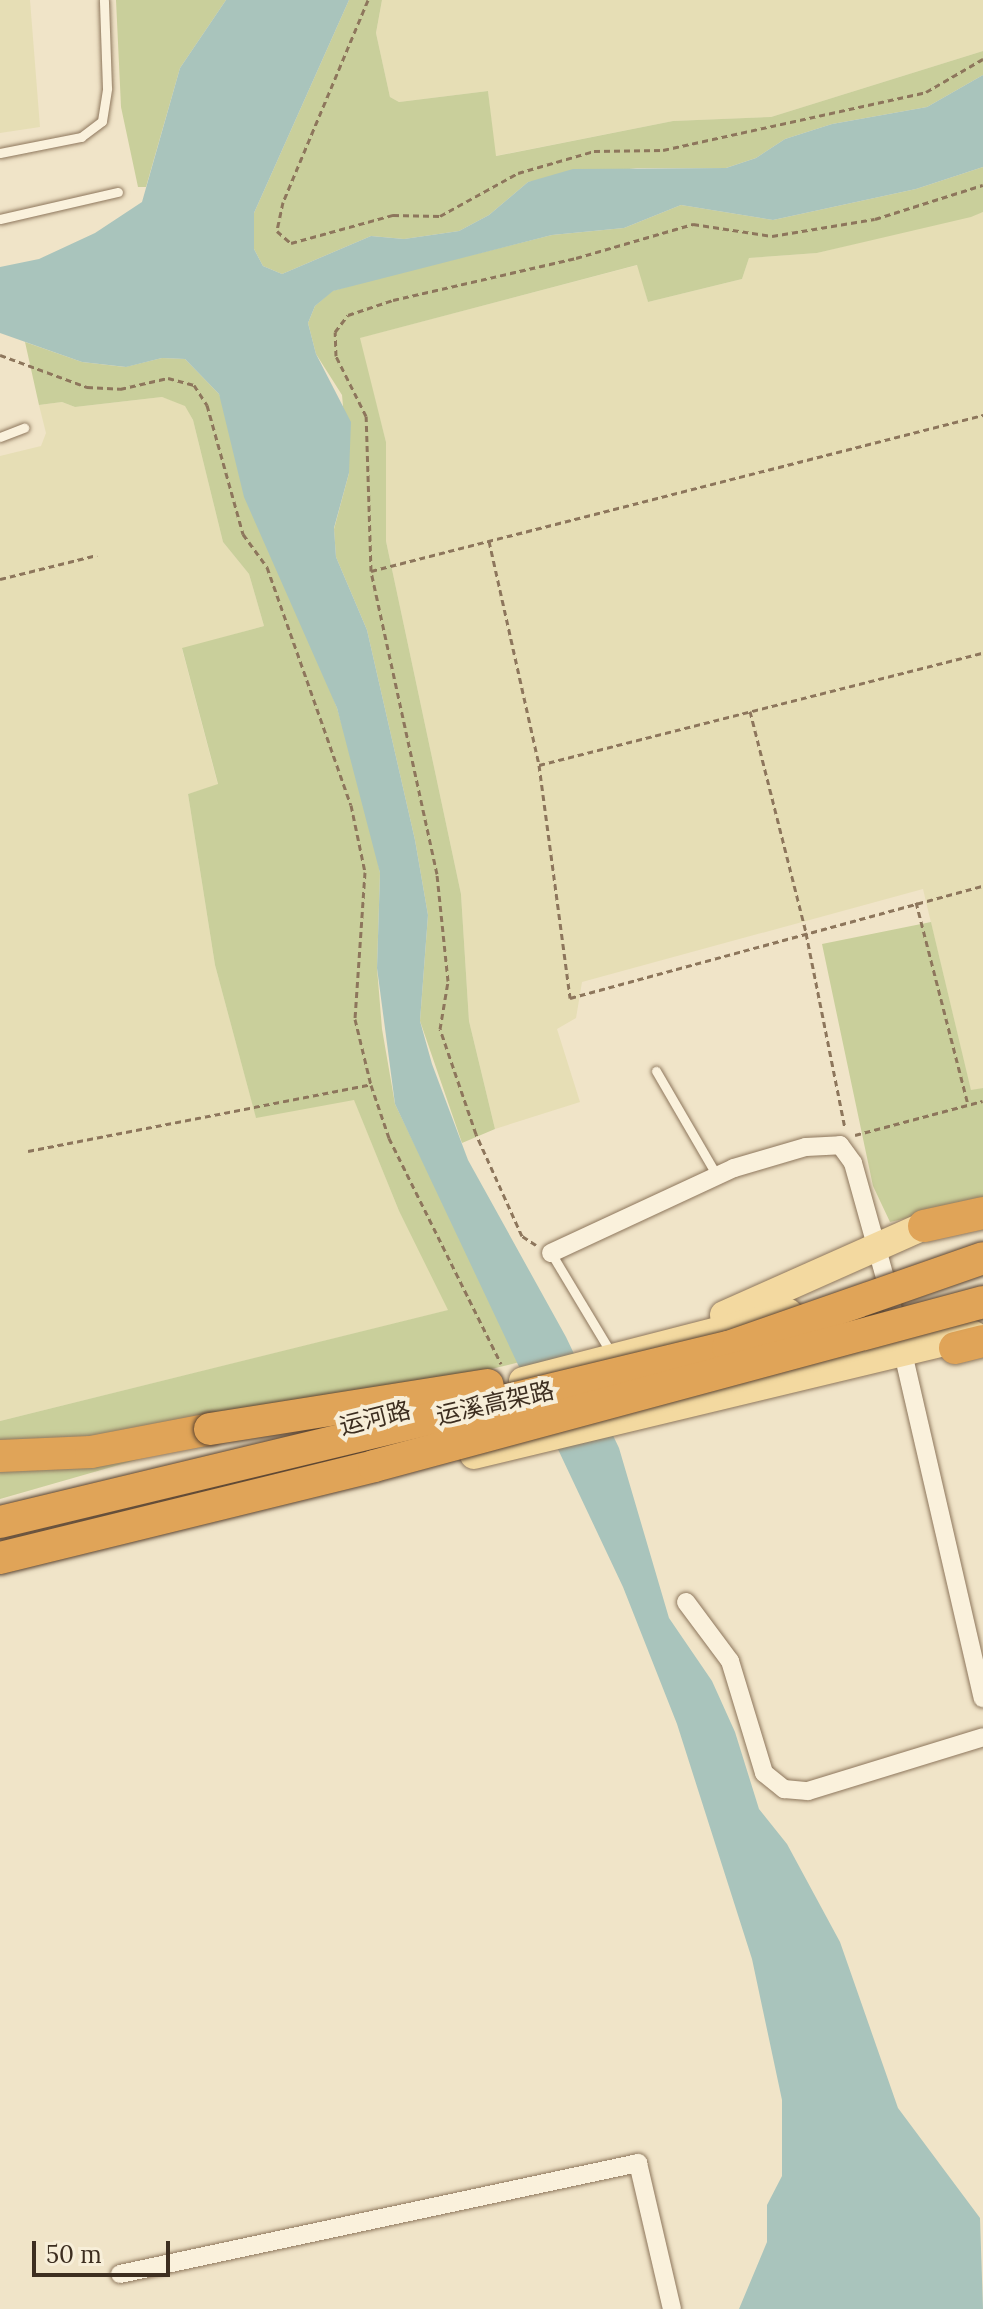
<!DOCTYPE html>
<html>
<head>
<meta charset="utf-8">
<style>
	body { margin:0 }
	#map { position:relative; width:983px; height:2309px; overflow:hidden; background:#f0e4c8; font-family:Lora,"Noto Sans SC",serif }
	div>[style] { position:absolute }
	.farmland>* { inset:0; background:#e6deb5 }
	.green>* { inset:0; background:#c9cf9b }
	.water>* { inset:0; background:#a9c4bc }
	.path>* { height:3px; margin-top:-1.5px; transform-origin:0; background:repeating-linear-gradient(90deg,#8d765c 0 6px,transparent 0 10px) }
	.roads { filter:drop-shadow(0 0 2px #8d765c) drop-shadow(0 0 2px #8d765c) }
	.lane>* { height:9px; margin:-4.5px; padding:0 4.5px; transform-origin:4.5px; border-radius:4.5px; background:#faf1dc }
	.street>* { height:18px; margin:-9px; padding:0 9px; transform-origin:9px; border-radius:9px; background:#faf1dc }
	.primary>* { height:28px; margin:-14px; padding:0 14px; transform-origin:14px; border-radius:14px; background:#f3d9a0 }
	.highway>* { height:32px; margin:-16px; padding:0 16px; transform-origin:16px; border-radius:16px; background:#e0a458 }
	.bridges { filter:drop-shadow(0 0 2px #5b4430) drop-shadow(0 0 2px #5b4430) }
	.highway-bridge>* { height:32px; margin:-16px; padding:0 16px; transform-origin:16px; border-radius:16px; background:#e0a458 }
	span { translate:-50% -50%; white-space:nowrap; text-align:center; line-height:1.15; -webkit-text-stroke:8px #f7eed8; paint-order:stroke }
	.street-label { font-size:24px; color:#3d2e20 }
	.scale { position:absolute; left:32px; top:2241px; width:138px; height:36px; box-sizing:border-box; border:4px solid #3d2e20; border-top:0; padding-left:10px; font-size:24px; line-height:28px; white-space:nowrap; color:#3d2e20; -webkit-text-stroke:6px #f7eed8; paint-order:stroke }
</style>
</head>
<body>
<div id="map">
	<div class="farmland">
		<div style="clip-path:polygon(0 0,30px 0,40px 127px,0 133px)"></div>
		<div style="clip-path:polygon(382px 0,983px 0,983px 51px,771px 117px,673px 121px,495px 156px,488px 91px,399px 102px,390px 97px,376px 33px)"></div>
		<div style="clip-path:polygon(983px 212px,983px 1088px,971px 1091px,923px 889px,582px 982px,576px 1018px,557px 1029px,580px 1102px,495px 1129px,469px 1021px,461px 894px,386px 541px,386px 442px,359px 338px,638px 265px,648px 302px,742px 279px,749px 258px,817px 253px)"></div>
		<div style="clip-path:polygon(162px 397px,185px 405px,193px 420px,223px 542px,249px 574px,264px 626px,182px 649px,218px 785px,188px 794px,215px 965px,256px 1117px,354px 1099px,399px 1211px,449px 1310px,0 1421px,0 456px,41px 446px,46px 433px,39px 405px,62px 402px,75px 407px)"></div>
	</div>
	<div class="green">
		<div style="clip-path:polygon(116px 0,226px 0,180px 68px,146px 187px,138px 187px,121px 107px)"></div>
		<div style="clip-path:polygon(349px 0,382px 0,376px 33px,390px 97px,399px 102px,488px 91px,496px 156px,673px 121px,771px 117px,983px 51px,983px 75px,927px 107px,832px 124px,785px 139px,756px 158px,726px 168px,637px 168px,528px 182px,489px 215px,459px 231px,404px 239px,371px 236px,282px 274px,263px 266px,254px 249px,254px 213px)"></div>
		<div style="clip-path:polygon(983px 167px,983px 212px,971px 217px,817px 253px,749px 258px,742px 279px,648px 302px,637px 265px,360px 338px,386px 442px,386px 541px,461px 894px,469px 1021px,495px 1129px,462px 1143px,420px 1021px,428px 915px,415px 840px,367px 630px,336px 557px,334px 529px,349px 473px,342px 395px,316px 354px,308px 323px,315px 306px,332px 291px,371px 280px,552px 235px,624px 228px,681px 205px,773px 220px,916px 189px)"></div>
		<div style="clip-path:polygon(25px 342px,82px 362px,125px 367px,162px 358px,185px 359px,219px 394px,337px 708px,369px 815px,380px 873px,377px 968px,382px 1029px,395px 1104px,520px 1362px,251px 1427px,0 1499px,0 1421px,448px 1310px,399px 1211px,354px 1100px,256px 1118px,215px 965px,188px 794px,218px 784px,182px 648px,264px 626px,249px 574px,223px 542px,193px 420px,185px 406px,162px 397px,75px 407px,62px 402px,39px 405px)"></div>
		<div style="clip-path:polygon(931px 922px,971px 1090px,983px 1088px,983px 1201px,890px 1222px,873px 1186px,822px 944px)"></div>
	</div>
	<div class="water">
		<div style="clip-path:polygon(226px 0,349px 0,254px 213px,254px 249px,263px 266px,282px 274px,371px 236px,404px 239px,459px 231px,489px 215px,528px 182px,573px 169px,726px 168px,756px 158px,785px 139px,832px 124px,927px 107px,983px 75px,983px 167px,916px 189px,773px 220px,681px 205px,624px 228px,552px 235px,333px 291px,315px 306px,308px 323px,316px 354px,351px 422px,349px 473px,334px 528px,336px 557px,367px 630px,415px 840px,428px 915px,420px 1021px,432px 1064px,468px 1160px,566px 1337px,619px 1448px,669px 1618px,712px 1681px,735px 1732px,759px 1809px,787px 1844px,840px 1942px,898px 2108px,980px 2218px,983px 2309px,739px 2309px,767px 2242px,767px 2205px,782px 2176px,782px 2100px,752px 1959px,677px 1724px,623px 1587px,395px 1104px,377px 968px,380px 873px,337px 708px,244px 497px,219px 394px,185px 359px,162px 358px,126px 367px,82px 362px,0 333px,0 267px,39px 259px,95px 233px,142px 202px,180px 68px)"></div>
	</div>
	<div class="path">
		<div style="left:368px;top:0;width:219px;rotate:112.8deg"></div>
		<div style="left:283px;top:202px;width:30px;rotate:102deg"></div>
		<div style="left:277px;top:231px;width:18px;rotate:41deg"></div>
		<div style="left:291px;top:243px;width:106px;rotate:-15.4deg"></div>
		<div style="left:393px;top:215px;width:47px;rotate:1.2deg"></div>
		<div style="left:440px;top:216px;width:89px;rotate:-28.9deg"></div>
		<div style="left:518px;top:173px;width:79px;rotate:-16.1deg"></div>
		<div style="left:594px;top:151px;width:69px;rotate:-0.8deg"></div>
		<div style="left:663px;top:150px;width:269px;rotate:-12.4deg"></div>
		<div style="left:926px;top:92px;width:66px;rotate:-30.1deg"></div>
		<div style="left:0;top:355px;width:93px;rotate:20.2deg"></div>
		<div style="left:87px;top:387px;width:33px;rotate:3deg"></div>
		<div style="left:120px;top:389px;width:49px;rotate:-12.9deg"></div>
		<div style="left:168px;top:378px;width:27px;rotate:15deg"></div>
		<div style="left:194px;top:385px;width:24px;rotate:57deg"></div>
		<div style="left:207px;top:405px;width:134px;rotate:74.4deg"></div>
		<div style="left:243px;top:534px;width:41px;rotate:54deg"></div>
		<div style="left:267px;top:567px;width:252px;rotate:70.6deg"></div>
		<div style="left:351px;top:805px;width:68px;rotate:78.2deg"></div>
		<div style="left:365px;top:872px;width:147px;rotate:93.9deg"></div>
		<div style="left:355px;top:1019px;width:68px;rotate:76.4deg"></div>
		<div style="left:371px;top:1085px;width:56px;rotate:71.2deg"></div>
		<div style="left:389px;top:1138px;width:252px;rotate:63.6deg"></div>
		<div style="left:489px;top:541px;width:230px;rotate:77.4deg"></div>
		<div style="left:539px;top:765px;width:235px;rotate:82.4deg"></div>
		<div style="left:570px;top:998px;width:428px;rotate:-15.2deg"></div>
		<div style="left:371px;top:571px;width:632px;rotate:-14.3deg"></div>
		<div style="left:0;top:579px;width:100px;rotate:-13.9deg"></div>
		<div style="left:750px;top:711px;width:229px;rotate:75.8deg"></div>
		<div style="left:806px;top:933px;width:199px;rotate:78.7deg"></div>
		<div style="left:539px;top:765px;width:458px;rotate:-14.2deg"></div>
		<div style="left:916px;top:902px;width:210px;rotate:75.6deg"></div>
		<div style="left:855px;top:1135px;width:132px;rotate:-14.9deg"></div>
		<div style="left:28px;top:1151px;width:347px;rotate:-11deg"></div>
		<div style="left:536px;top:1245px;width:17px;rotate:-147deg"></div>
		<div style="left:522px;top:1236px;width:112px;rotate:-114.3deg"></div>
		<div style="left:476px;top:1134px;width:111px;rotate:-108.9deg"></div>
		<div style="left:440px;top:1029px;width:49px;rotate:-80.5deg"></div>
		<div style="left:448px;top:981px;width:108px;rotate:-95.9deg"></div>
		<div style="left:437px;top:874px;width:310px;rotate:-102.3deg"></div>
		<div style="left:371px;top:571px;width:155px;rotate:-91.8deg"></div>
		<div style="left:366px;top:416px;width:67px;rotate:-116.6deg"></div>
		<div style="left:336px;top:356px;width:24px;rotate:-92deg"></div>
		<div style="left:335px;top:332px;width:21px;rotate:-53deg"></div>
		<div style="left:348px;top:315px;width:47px;rotate:-18.4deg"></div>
		<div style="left:393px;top:300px;width:188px;rotate:-12.9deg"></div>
		<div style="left:576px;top:258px;width:122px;rotate:-16.2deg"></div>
		<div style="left:693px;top:224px;width:80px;rotate:8.6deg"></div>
		<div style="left:772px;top:236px;width:104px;rotate:-9.4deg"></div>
		<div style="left:875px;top:219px;width:113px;rotate:-17.5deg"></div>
	</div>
	<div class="roads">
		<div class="lane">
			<div style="left:0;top:153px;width:83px;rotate:-11.2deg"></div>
			<div style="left:81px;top:137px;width:26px;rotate:-37deg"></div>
			<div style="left:102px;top:121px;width:33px;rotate:-81deg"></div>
			<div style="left:107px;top:88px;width:88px;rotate:-92deg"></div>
			<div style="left:0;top:219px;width:121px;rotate:-12.9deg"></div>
			<div style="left:0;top:437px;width:26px;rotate:-21deg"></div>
			<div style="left:656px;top:1071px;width:121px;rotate:59.8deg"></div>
			<div style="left:551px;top:1253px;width:117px;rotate:59deg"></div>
		</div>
		<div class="street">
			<div style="left:551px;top:1253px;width:202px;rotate:-24.9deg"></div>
			<div style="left:734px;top:1168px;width:75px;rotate:-16.3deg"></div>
			<div style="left:806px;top:1147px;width:34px;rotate:-3deg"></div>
			<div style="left:840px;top:1145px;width:22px;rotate:54deg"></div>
			<div style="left:853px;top:1163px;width:130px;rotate:74.4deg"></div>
			<div style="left:888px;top:1288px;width:421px;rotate:77deg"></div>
			<div style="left:686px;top:1602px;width:74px;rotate:53.3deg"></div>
			<div style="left:730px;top:1661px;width:117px;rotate:73.1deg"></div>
			<div style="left:764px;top:1773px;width:26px;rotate:39deg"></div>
			<div style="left:784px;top:1789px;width:24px;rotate:5deg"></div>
			<div style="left:808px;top:1791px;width:183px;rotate:-17.1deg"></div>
			<div style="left:120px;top:2274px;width:530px;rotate:-12.09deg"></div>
			<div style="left:638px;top:2163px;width:150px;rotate:76.9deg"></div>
		</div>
		<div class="primary">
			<div style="left:724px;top:1315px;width:219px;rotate:-24deg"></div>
			<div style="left:523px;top:1381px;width:274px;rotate:-14.4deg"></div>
			<div style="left:474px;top:1455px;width:514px;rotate:-13.5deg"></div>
		</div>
		<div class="highway">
			<div style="left:924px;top:1226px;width:60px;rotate:-12.4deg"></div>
			<div style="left:955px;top:1348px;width:29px;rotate:-14deg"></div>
			<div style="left:0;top:1456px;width:91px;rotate:-2.5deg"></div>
			<div style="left:91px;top:1452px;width:121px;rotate:-10.9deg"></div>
		</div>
	</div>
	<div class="bridges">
		<div class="highway-bridge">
			<div style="left:210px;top:1429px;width:281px;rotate:-9deg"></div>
			<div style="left:0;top:1522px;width:749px;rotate:-13.52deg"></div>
			<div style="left:728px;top:1347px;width:270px;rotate:-19.2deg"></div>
			<div style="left:0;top:1558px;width:385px;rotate:-13.8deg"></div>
			<div style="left:374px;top:1466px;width:631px;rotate:-15.07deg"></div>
		</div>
	</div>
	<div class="street-label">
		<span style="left:495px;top:1403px;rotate:-13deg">运溪高架路</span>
		<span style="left:375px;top:1418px;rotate:-14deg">运河路</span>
	</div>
	<div class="scale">50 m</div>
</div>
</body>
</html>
